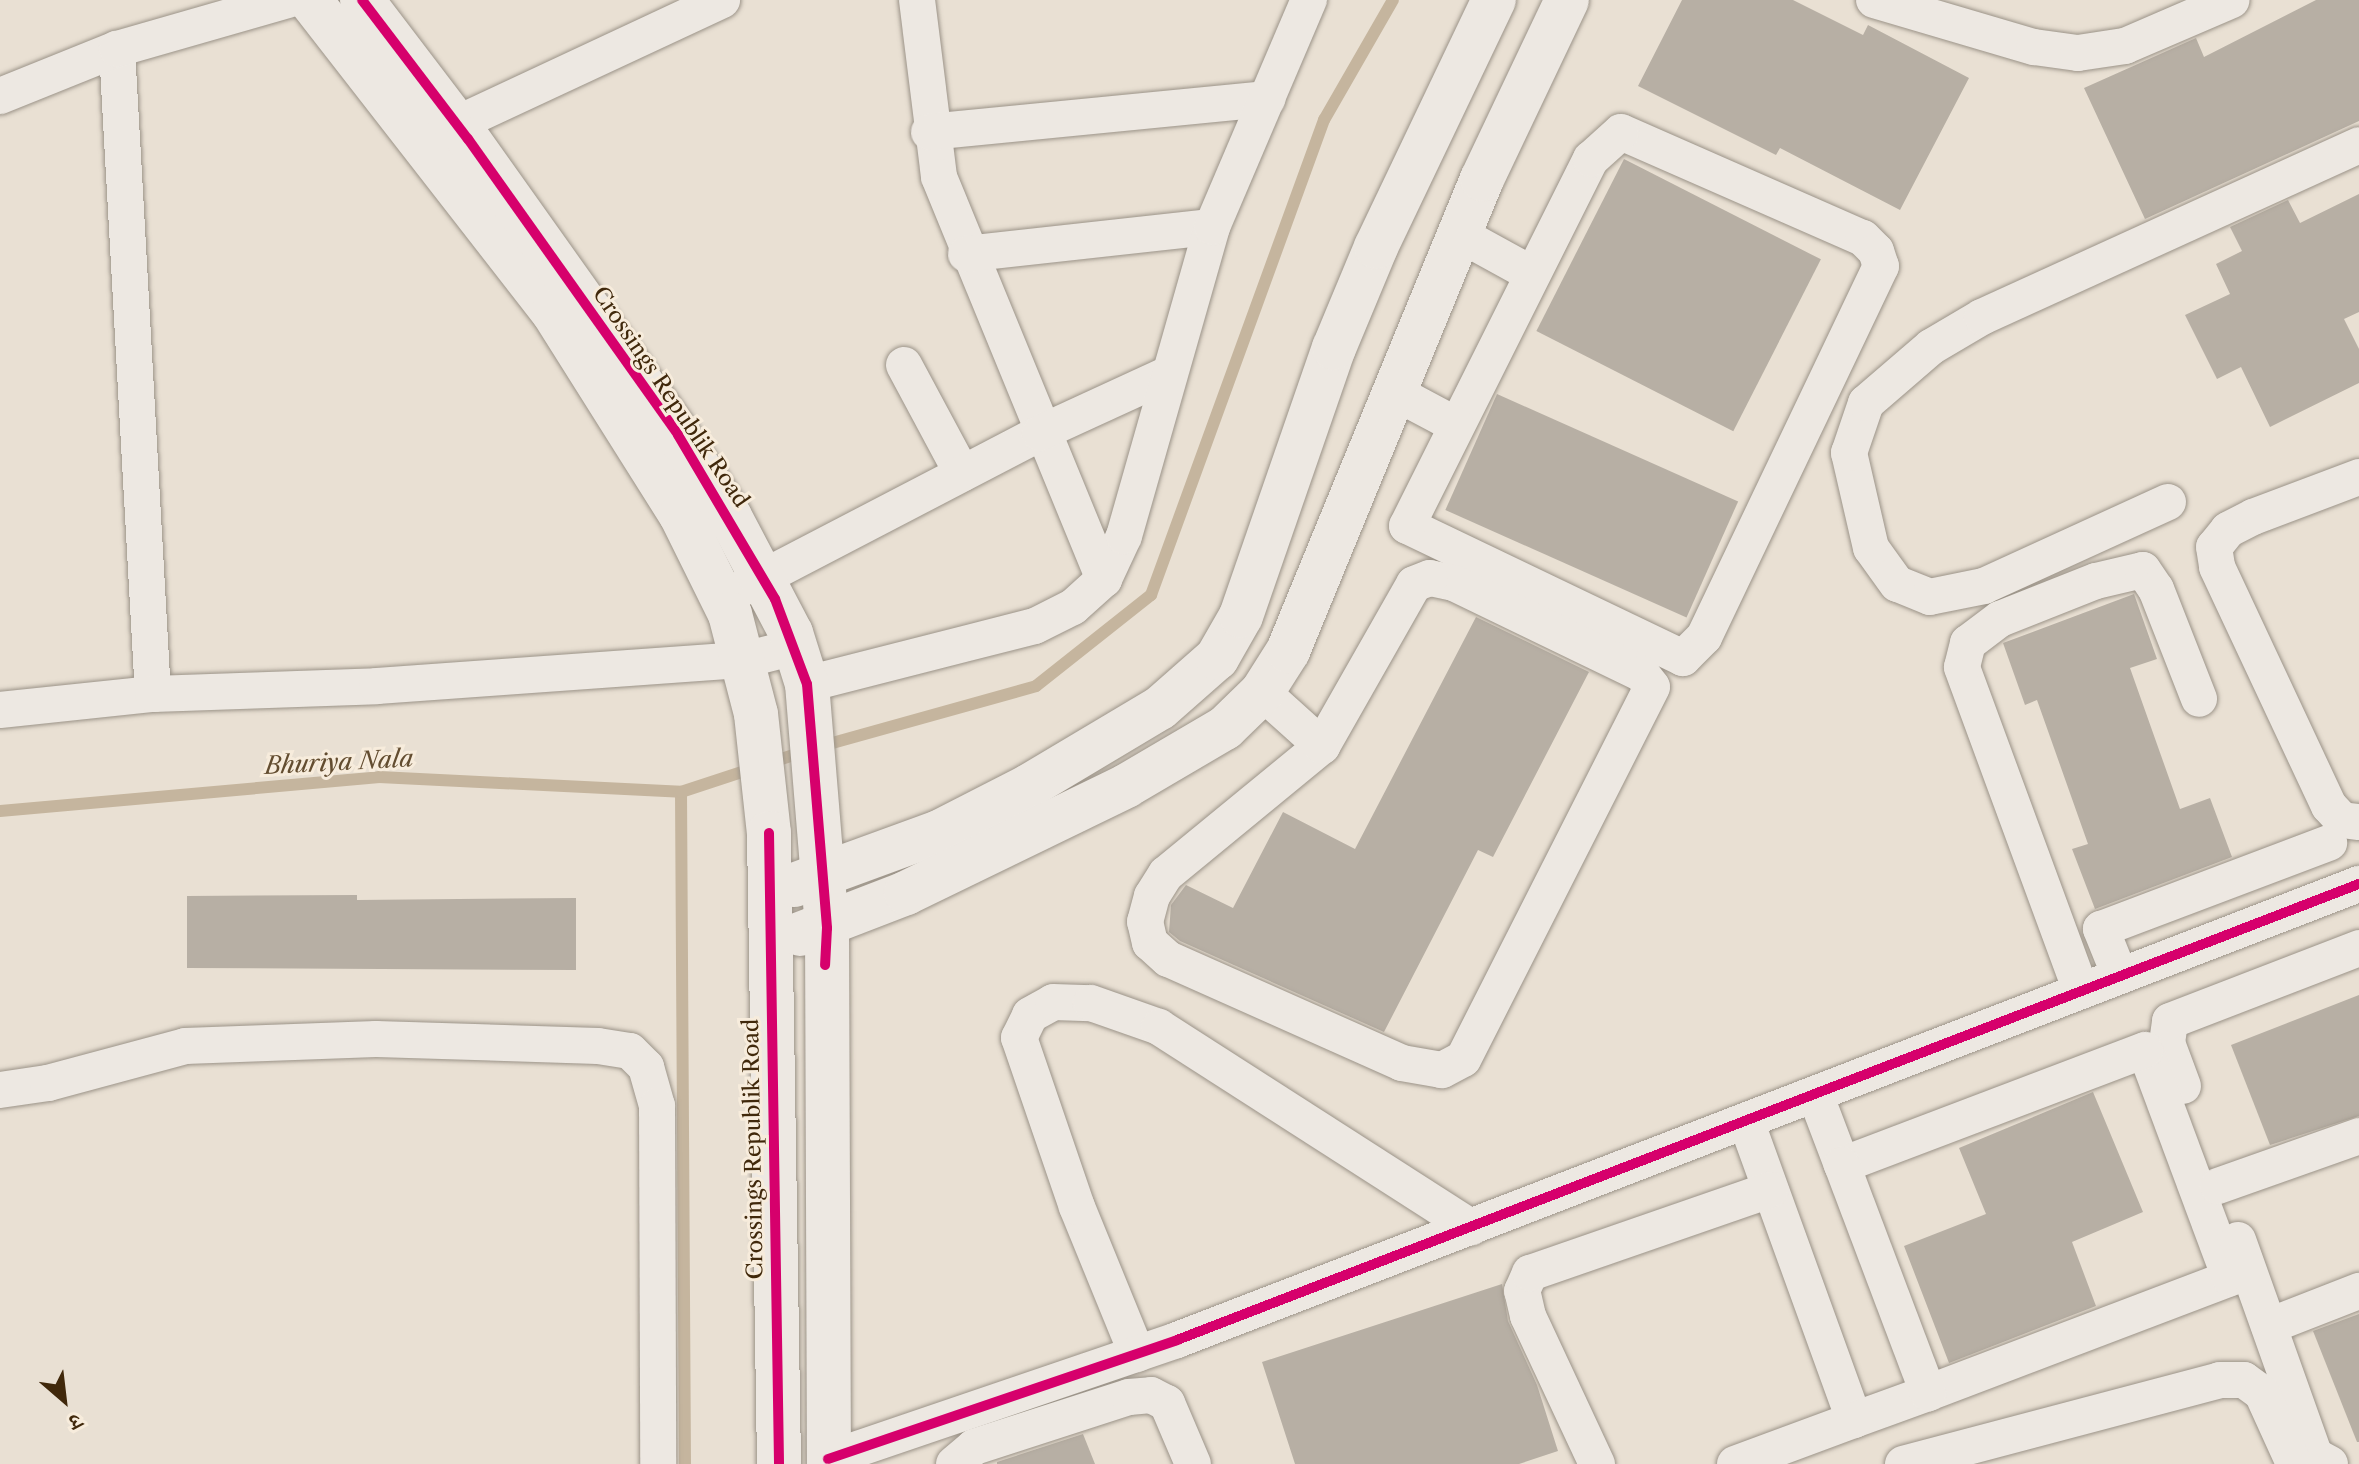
<!DOCTYPE html>
<html>
<head>
<meta charset="utf-8">
<style>
	body { margin:0 }
	#map { position:relative; width:2359px; height:1464px; overflow:hidden; background:#e9e0d3; font-family:"Libre Caslon Text","Noto Serif Devanagari",serif }
	div>[style] { position:absolute }
	.stream>* { height:12px; margin:-6px; padding:0 6px; transform-origin:6px; border-radius:6px; background:#c5b59e }
	.building>* { inset:0; background:#b7afa4; transform-origin:0 0 }
	.roads { filter:drop-shadow(0 0 2px #9b9388) drop-shadow(0 0 2px #9b9388) }
	.minor>* { height:36px; margin:-18px; padding:0 18px; transform-origin:18px; border-radius:18px; background:#ede8e2 }
	.tertiary>* { height:44px; margin:-22px; padding:0 22px; transform-origin:22px; border-radius:22px; background:#ede8e2 }
	.cycleway>* { height:10px; margin:-5px; padding:0 5px; transform-origin:5px; border-radius:5px; background:#d6006c }
	span { translate:-50% -50%; white-space:nowrap; text-align:center; line-height:1.15; -webkit-text-stroke:6px #f7ecdc; paint-order:stroke }
	.street-label { font-size:22px; color:#40280b }
	.water-label { font-size:24px; color:#634d30; font-style:italic }
	.north { position:absolute; left:24px; top:1360px; width:80px; height:80px; -webkit-text-stroke:6px #f7ecdc; paint-order:stroke; rotate:152deg; font-size:22px; font-weight:700; line-height:32px; text-align:center; color:#40280b }
	.north::after { content:''; display:block; margin:auto; width:28px; height:36px; background:#40280b; clip-path:polygon(50% 0,100% 100%,50% 72%,0 100%) }
</style>
</head>
<body>
<div id="map">
	<div class="stream">
		<div style="left:681px;top:792px;width:672px;rotate:89.66deg"></div>
		<div style="left:0;top:811px;width:381px;rotate:-5.1deg"></div>
		<div style="left:379px;top:777px;width:302px;rotate:2.8deg"></div>
		<div style="left:681px;top:792px;width:144px;rotate:-18.2deg"></div>
		<div style="left:818px;top:747px;width:226px;rotate:-15.6deg"></div>
		<div style="left:1036px;top:686px;width:147px;rotate:-38.4deg"></div>
		<div style="left:1151px;top:595px;width:506px;rotate:-69.99deg"></div>
		<div style="left:1324px;top:120px;width:138px;rotate:-60.1deg"></div>
	</div>
	<div class="building">
		<div style="clip-path:polygon(1682px 0,1793px 0,1863px 35px,1868px 25px,1969px 78px,1900px 210px,1780px 148px,1776px 155px,1638px 86px)"></div>
		<div style="clip-path:polygon(2316px 0,2359px 0,2359px 121px,2145px 219px,2084px 88px,2196px 38px,2204px 57px)"></div>
		<div style="left:1624px;top:159px;width:221px;height:193px;rotate:27deg"></div>
		<div style="clip-path:polygon(2359px 194px,2359px 312px,2344px 319px,2359px 349px,2359px 383px,2270px 427px,2241px 367px,2217px 379px,2185px 315px,2230px 294px,2216px 264px,2242px 251px,2230px 227px,2288px 200px,2300px 223px)"></div>
		<div style="left:1497px;top:394px;width:264px;height:127px;rotate:24deg"></div>
		<div style="clip-path:polygon(2134px 594px,2157px 659px,2130px 668px,2180px 809px,2210px 798px,2232px 857px,2095px 909px,2072px 849px,2088px 844px,2037px 700px,2025px 705px,2003px 643px)"></div>
		<div style="clip-path:polygon(1476px 617px,1589px 672px,1493px 857px,1478px 850px,1384px 1032px,1180px 941px,1169px 932px,1171px 905px,1186px 885px,1233px 908px,1283px 812px,1355px 849px)"></div>
		<div style="clip-path:polygon(357px 895px,357px 900px,576px 898px,576px 970px,187px 968px,187px 896px)"></div>
		<div style="clip-path:polygon(2359px 995px,2359px 1116px,2270px 1145px,2231px 1045px)"></div>
		<div style="clip-path:polygon(2093px 1092px,2143px 1212px,2072px 1242px,2096px 1306px,1949px 1363px,1904px 1246px,1986px 1214px,1959px 1148px)"></div>
		<div style="clip-path:polygon(1502px 1284px,1508px 1321px,1537px 1385px,1558px 1451px,1519px 1464px,1295px 1464px,1262px 1362px)"></div>
		<div style="clip-path:polygon(2359px 1314px,2359px 1442px,2357px 1442px,2313px 1331px)"></div>
		<div style="clip-path:polygon(1083px 1434px,1095px 1464px,997px 1464px,997px 1462px)"></div>
	</div>
	<div class="roads">
		<div class="minor">
			<div style="left:917px;top:0;width:178px;rotate:82.9deg"></div>
			<div style="left:939px;top:177px;width:435px;rotate:67.7deg"></div>
			<div style="left:1874px;top:0;width:167px;rotate:16.4deg"></div>
			<div style="left:2034px;top:47px;width:44px;rotate:7.8deg"></div>
			<div style="left:2078px;top:53px;width:48px;rotate:-8.5deg"></div>
			<div style="left:2125px;top:46px;width:116px;rotate:-23.3deg"></div>
			<div style="left:117px;top:49px;width:646px;rotate:86.81deg"></div>
			<div style="left:0;top:96px;width:126px;rotate:-21.9deg"></div>
			<div style="left:117px;top:49px;width:178px;rotate:-16deg"></div>
			<div style="left:929px;top:132px;width:340px;rotate:-5.6deg"></div>
			<div style="left:1621px;top:132px;width:264px;rotate:23.7deg"></div>
			<div style="left:1863px;top:238px;width:18px;rotate:45deg"></div>
			<div style="left:1876px;top:251px;width:16px;rotate:72deg"></div>
			<div style="left:1881px;top:266px;width:411px;rotate:115.5deg"></div>
			<div style="left:1704px;top:637px;width:30px;rotate:135deg"></div>
			<div style="left:1683px;top:658px;width:306px;rotate:-154.4deg"></div>
			<div style="left:1407px;top:526px;width:411px;rotate:-63.4deg"></div>
			<div style="left:1591px;top:159px;width:40px;rotate:-42deg"></div>
			<div style="left:433px;top:135px;width:319px;rotate:-25deg"></div>
			<div style="left:1459px;top:234px;width:81px;rotate:28.8deg"></div>
			<div style="left:966px;top:254px;width:247px;rotate:-6.3deg"></div>
			<div style="left:904px;top:365px;width:123px;rotate:61.8deg"></div>
			<div style="left:1394px;top:392px;width:70px;rotate:28deg"></div>
			<div style="left:2359px;top:477px;width:113px;rotate:159.3deg"></div>
			<div style="left:2253px;top:517px;width:28px;rotate:153deg"></div>
			<div style="left:2228px;top:530px;width:22px;rotate:129deg"></div>
			<div style="left:2214px;top:547px;width:20px;rotate:81deg"></div>
			<div style="left:2217px;top:567px;width:264px;rotate:64.9deg"></div>
			<div style="left:2329px;top:806px;width:19px;rotate:47deg"></div>
			<div style="left:2342px;top:820px;width:17px;rotate:7deg"></div>
			<div style="left:2168px;top:502px;width:202px;rotate:155.5deg"></div>
			<div style="left:1984px;top:586px;width:55px;rotate:168.5deg"></div>
			<div style="left:1930px;top:597px;width:35px;rotate:-158deg"></div>
			<div style="left:1897px;top:584px;width:44px;rotate:-125.8deg"></div>
			<div style="left:1871px;top:548px;width:98px;rotate:-103deg"></div>
			<div style="left:1849px;top:453px;width:53px;rotate:-71.2deg"></div>
			<div style="left:1866px;top:403px;width:86px;rotate:-40.7deg"></div>
			<div style="left:1931px;top:347px;width:59px;rotate:-30.5deg"></div>
			<div style="left:1982px;top:317px;width:414px;rotate:-24.5deg"></div>
			<div style="left:1430px;top:578px;width:25px;rotate:12deg"></div>
			<div style="left:1454px;top:583px;width:209px;rotate:25.8deg"></div>
			<div style="left:1642px;top:674px;width:16px;rotate:52deg"></div>
			<div style="left:1652px;top:687px;width:417px;rotate:116.9deg"></div>
			<div style="left:1463px;top:1059px;width:24px;rotate:152deg"></div>
			<div style="left:1442px;top:1070px;width:41px;rotate:-170.1deg"></div>
			<div style="left:1402px;top:1063px;width:256px;rotate:-156deg"></div>
			<div style="left:1168px;top:959px;width:24px;rotate:-138deg"></div>
			<div style="left:1150px;top:943px;width:22px;rotate:-103deg"></div>
			<div style="left:1145px;top:922px;width:27px;rotate:-75deg"></div>
			<div style="left:1152px;top:896px;width:26px;rotate:-58deg"></div>
			<div style="left:1166px;top:874px;width:202px;rotate:-39.4deg"></div>
			<div style="left:1322px;top:746px;width:186px;rotate:-60.4deg"></div>
			<div style="left:1414px;top:584px;width:17px;rotate:-21deg"></div>
			<div style="left:737px;top:591px;width:342px;rotate:-27.5deg"></div>
			<div style="left:1040px;top:433px;width:141px;rotate:-24.7deg"></div>
			<div style="left:807px;top:684px;width:235px;rotate:-14.3deg"></div>
			<div style="left:1035px;top:626px;width:42px;rotate:-26.6deg"></div>
			<div style="left:1073px;top:607px;width:42px;rotate:-42.1deg"></div>
			<div style="left:1104px;top:579px;width:47px;rotate:-65.1deg"></div>
			<div style="left:1124px;top:536px;width:321px;rotate:-74.1deg"></div>
			<div style="left:1212px;top:227px;width:247px;rotate:-66.9deg"></div>
			<div style="left:1262px;top:692px;width:81px;rotate:42deg"></div>
			<div style="left:0;top:710px;width:154px;rotate:-6deg"></div>
			<div style="left:153px;top:694px;width:224px;rotate:-2deg"></div>
			<div style="left:377px;top:686px;width:368px;rotate:-4.1deg"></div>
			<div style="left:744px;top:660px;width:53px;rotate:-14.3deg"></div>
			<div style="left:2120px;top:976px;width:51px;rotate:-112deg"></div>
			<div style="left:2101px;top:929px;width:244px;rotate:-20.7deg"></div>
			<div style="left:2081px;top:991px;width:345px;rotate:-110.2deg"></div>
			<div style="left:1962px;top:667px;width:25px;rotate:-76deg"></div>
			<div style="left:1968px;top:643px;width:40px;rotate:-37deg"></div>
			<div style="left:2000px;top:619px;width:103px;rotate:-21.6deg"></div>
			<div style="left:2096px;top:581px;width:48px;rotate:-13.2deg"></div>
			<div style="left:2143px;top:570px;width:23px;rotate:56deg"></div>
			<div style="left:2156px;top:589px;width:118px;rotate:68.6deg"></div>
			<div style="left:2183px;top:1086px;width:46px;rotate:-110.4deg"></div>
			<div style="left:2167px;top:1043px;width:22px;rotate:-82deg"></div>
			<div style="left:2170px;top:1021px;width:203px;rotate:-21.1deg"></div>
			<div style="left:0;top:1090px;width:49px;rotate:-8.3deg"></div>
			<div style="left:48px;top:1083px;width:142px;rotate:-15.1deg"></div>
			<div style="left:185px;top:1046px;width:191px;rotate:-2.1deg"></div>
			<div style="left:376px;top:1039px;width:222px;rotate:1.8deg"></div>
			<div style="left:598px;top:1046px;width:32px;rotate:9deg"></div>
			<div style="left:630px;top:1051px;width:23px;rotate:45deg"></div>
			<div style="left:646px;top:1067px;width:41px;rotate:74.2deg"></div>
			<div style="left:657px;top:1106px;width:358px;rotate:89.8deg"></div>
			<div style="left:1815px;top:1094px;width:76px;rotate:69.2deg"></div>
			<div style="left:1746px;top:1121px;width:318px;rotate:70.1deg"></div>
			<div style="left:1854px;top:1420px;width:79px;rotate:-20deg"></div>
			<div style="left:1928px;top:1393px;width:323px;rotate:-20.8deg"></div>
			<div style="left:2230px;top:1278px;width:243px;rotate:-110.4deg"></div>
			<div style="left:2145px;top:1050px;width:324px;rotate:159.2deg"></div>
			<div style="left:1842px;top:1165px;width:244px;rotate:69.3deg"></div>
			<div style="left:2218px;top:1186px;width:150px;rotate:-19.5deg"></div>
			<div style="left:2238px;top:1240px;width:229px;rotate:70.4deg"></div>
			<div style="left:2315px;top:1456px;width:17px;rotate:28deg"></div>
			<div style="left:2269px;top:1326px;width:97px;rotate:-21.3deg"></div>
			<div style="left:1137px;top:1354px;width:159px;rotate:-112.2deg"></div>
			<div style="left:1077px;top:1207px;width:179px;rotate:-108.9deg"></div>
			<div style="left:1019px;top:1038px;width:25px;rotate:-64deg"></div>
			<div style="left:1030px;top:1015px;width:26px;rotate:-29deg"></div>
			<div style="left:1053px;top:1002px;width:38px;rotate:2deg"></div>
			<div style="left:1091px;top:1003px;width:72px;rotate:19.4deg"></div>
			<div style="left:1159px;top:1027px;width:371px;rotate:32.7deg"></div>
			<div style="left:828px;top:1459px;width:369px;rotate:-18.8deg"></div>
			<div style="left:1177px;top:1340px;width:1267px;rotate:-21.1deg"></div>
			<div style="left:954px;top:1464px;width:26px;rotate:-40deg"></div>
			<div style="left:974px;top:1447px;width:163px;rotate:-17.9deg"></div>
			<div style="left:1129px;top:1397px;width:22px;rotate:-5deg"></div>
			<div style="left:1151px;top:1395px;width:18px;rotate:27deg"></div>
			<div style="left:1167px;top:1403px;width:66px;rotate:66.9deg"></div>
			<div style="left:1597px;top:1464px;width:163px;rotate:-115deg"></div>
			<div style="left:1528px;top:1316px;width:26px;rotate:-103deg"></div>
			<div style="left:1522px;top:1291px;width:20px;rotate:-66deg"></div>
			<div style="left:1530px;top:1273px;width:254px;rotate:-19.1deg"></div>
			<div style="left:1735px;top:1464px;width:127px;rotate:-20.3deg"></div>
			<div style="left:1903px;top:1464px;width:328px;rotate:-14.8deg"></div>
			<div style="left:2220px;top:1380px;width:24px"></div>
			<div style="left:2244px;top:1380px;width:22px;rotate:36deg"></div>
			<div style="left:2262px;top:1393px;width:72px;rotate:65.6deg"></div>
		</div>
		<div class="tertiary">
			<div style="left:310px;top:0;width:395px;rotate:52.1deg"></div>
			<div style="left:553px;top:312px;width:240px;rotate:57.8deg"></div>
			<div style="left:681px;top:515px;width:110px;rotate:63.7deg"></div>
			<div style="left:730px;top:614px;width:103px;rotate:75.4deg"></div>
			<div style="left:756px;top:714px;width:120px;rotate:83.8deg"></div>
			<div style="left:769px;top:833px;width:631px;rotate:89.09deg"></div>
			<div style="left:362px;top:0;width:175px;rotate:52.7deg"></div>
			<div style="left:468px;top:139px;width:363px;rotate:54.6deg"></div>
			<div style="left:678px;top:435px;width:97px;rotate:57.6deg"></div>
			<div style="left:730px;top:517px;width:131px;rotate:62.3deg"></div>
			<div style="left:791px;top:633px;width:53px;rotate:72.6deg"></div>
			<div style="left:807px;top:684px;width:245px;rotate:85.3deg"></div>
			<div style="left:827px;top:928px;width:536px;rotate:89.79deg"></div>
			<div style="left:794px;top:885px;width:154px;rotate:-20.1deg"></div>
			<div style="left:939px;top:832px;width:101px;rotate:-27.1deg"></div>
			<div style="left:1029px;top:786px;width:152px;rotate:-30.8deg"></div>
			<div style="left:1160px;top:708px;width:76px;rotate:-41.3deg"></div>
			<div style="left:1217px;top:658px;width:48px;rotate:-60.3deg"></div>
			<div style="left:1241px;top:616px;width:284px;rotate:-70.9deg"></div>
			<div style="left:1334px;top:348px;width:109px;rotate:-67.4deg"></div>
			<div style="left:1376px;top:247px;width:274px;rotate:-64.5deg"></div>
			<div style="left:800px;top:934px;width:114px;rotate:-21.1deg"></div>
			<div style="left:906px;top:893px;width:245px;rotate:-25.9deg"></div>
			<div style="left:1126px;top:786px;width:115px;rotate:-30.4deg"></div>
			<div style="left:1225px;top:728px;width:52px;rotate:-44.2deg"></div>
			<div style="left:1262px;top:692px;width:49px;rotate:-57.6deg"></div>
			<div style="left:1288px;top:651px;width:510px;rotate:-67.66deg"></div>
			<div style="left:1482px;top:179px;width:198px;rotate:-64.6deg"></div>
		</div>
	</div>
	<div class="cycleway">
		<div style="left:362px;top:0;width:175px;rotate:52.7deg"></div>
		<div style="left:468px;top:139px;width:363px;rotate:54.6deg"></div>
		<div style="left:678px;top:435px;width:191px;rotate:59.4deg"></div>
		<div style="left:775px;top:599px;width:91px;rotate:69.4deg"></div>
		<div style="left:807px;top:684px;width:245px;rotate:85.3deg"></div>
		<div style="left:827px;top:928px;width:37px;rotate:93deg"></div>
		<div style="left:769px;top:833px;width:631px;rotate:89.09deg"></div>
		<div style="left:828px;top:1459px;width:369px;rotate:-18.8deg"></div>
		<div style="left:1177px;top:1340px;width:1267px;rotate:-21.1deg"></div>
	</div>
	<div class="street-label">
		<span style="left:671px;top:397px;rotate:56deg">Crossings Republik Road</span>
		<span style="left:753px;top:1149px;rotate:-91deg">Crossings Republik Road</span>
	</div>
	<div class="water-label">
		<span style="left:339px;top:762px;rotate:-3deg">Bhuriya Nala</span>
	</div>
	<div class="north">उ</div>
</div>
</body>
</html>
